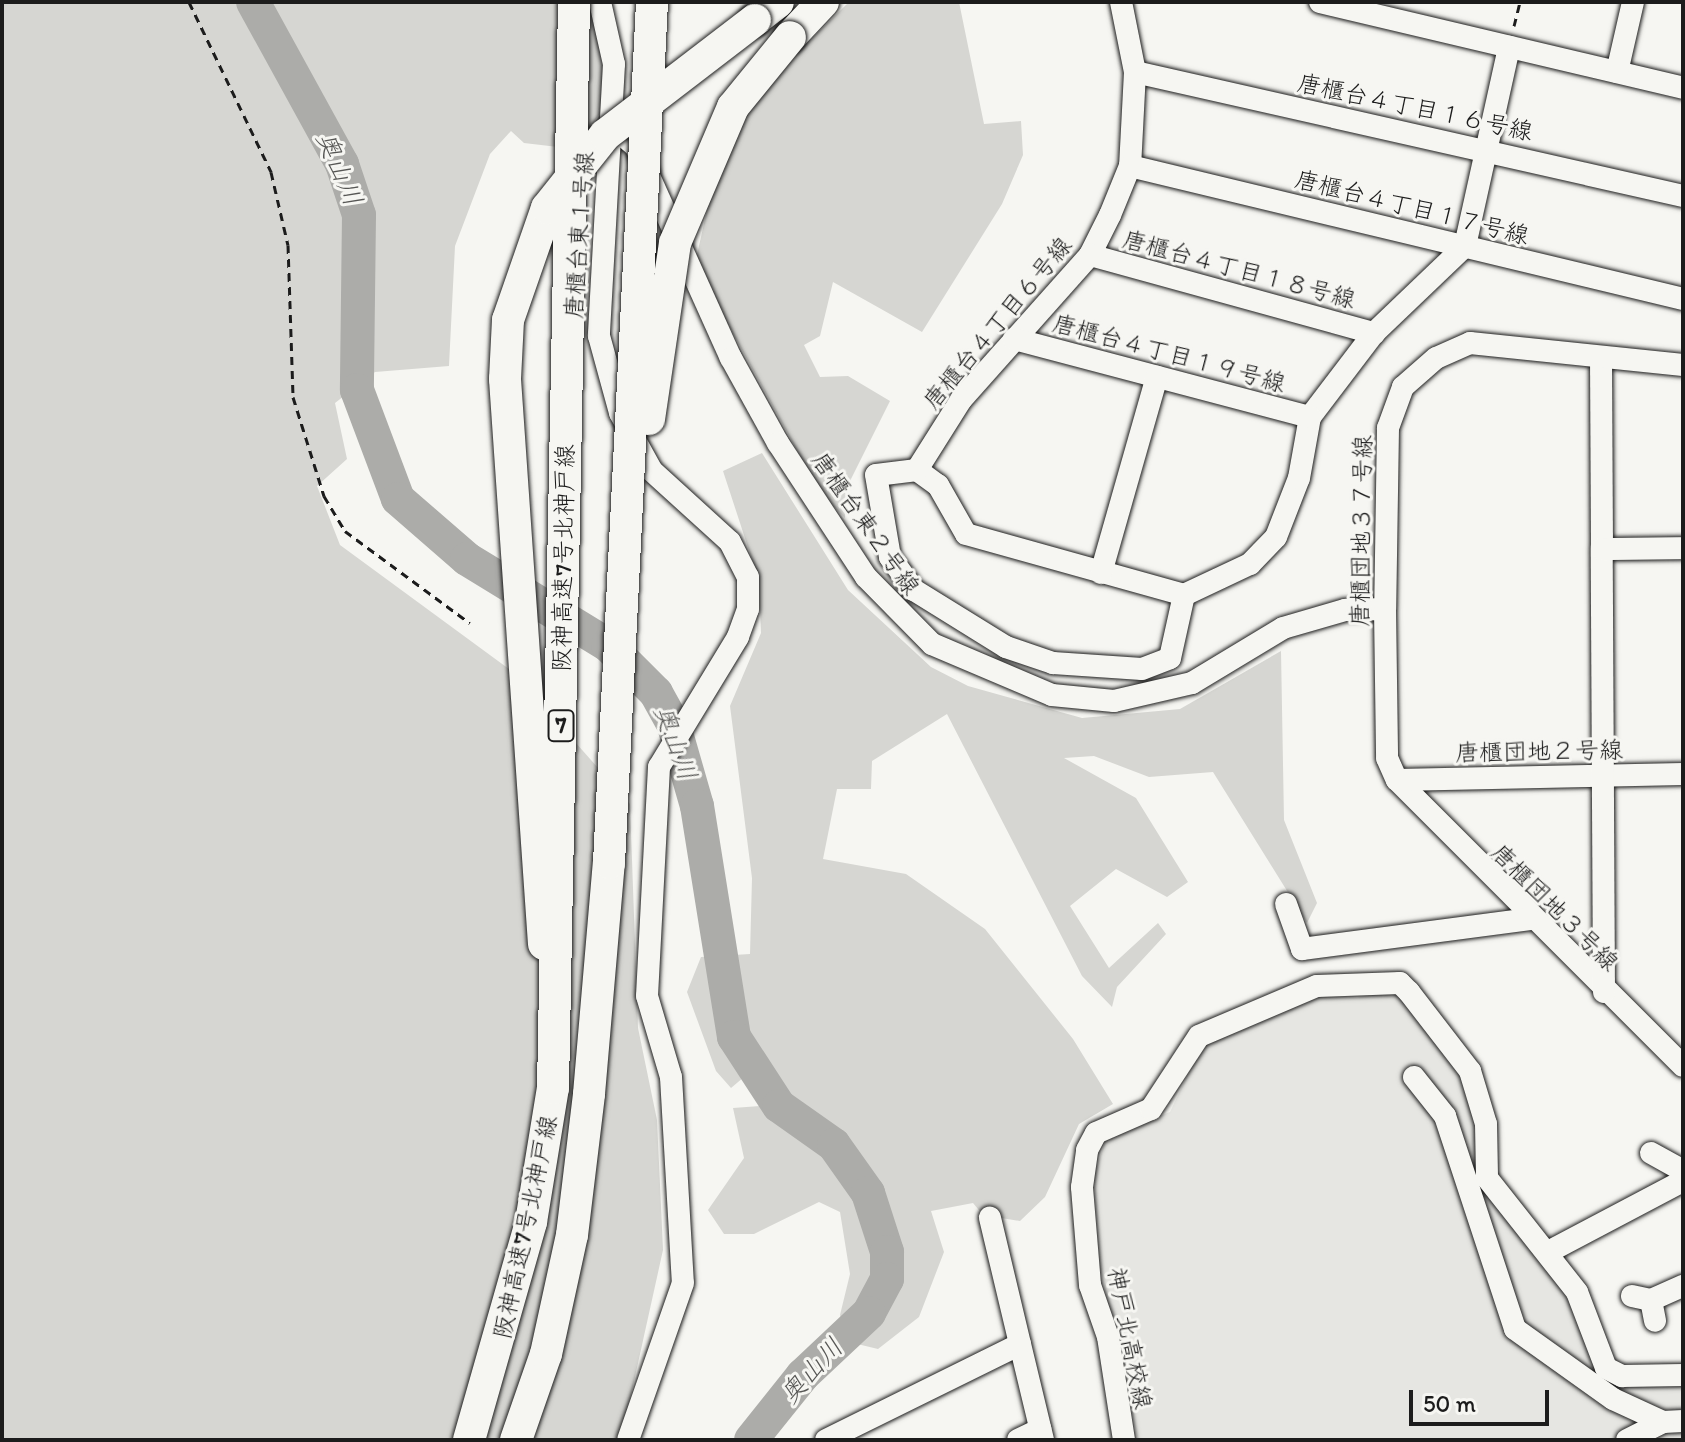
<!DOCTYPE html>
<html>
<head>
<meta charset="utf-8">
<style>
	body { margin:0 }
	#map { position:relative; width:1685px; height:1442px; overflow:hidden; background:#f6f6f2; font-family:Itim,"Klee One",sans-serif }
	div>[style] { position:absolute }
	.built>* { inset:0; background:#e6e6e2 }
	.green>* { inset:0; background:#d6d6d2 }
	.river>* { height:34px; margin:-17px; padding:0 17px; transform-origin:17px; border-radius:17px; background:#acaca9 }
	.path>* { height:3px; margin-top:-1.5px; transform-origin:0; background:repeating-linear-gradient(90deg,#1c1c1c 0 8px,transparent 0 14px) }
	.roads { filter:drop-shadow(0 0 2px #1c1c1c) drop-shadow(0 0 2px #1c1c1c) }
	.minor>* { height:22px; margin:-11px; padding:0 11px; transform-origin:11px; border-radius:11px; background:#f6f6f2 }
	.highway>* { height:32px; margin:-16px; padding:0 16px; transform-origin:16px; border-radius:16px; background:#f6f6f2 }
	.bridges { filter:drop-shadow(0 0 2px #1c1c1c) drop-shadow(0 0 2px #1c1c1c) }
	.highway-bridge>* { height:32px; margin:-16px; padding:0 16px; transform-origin:16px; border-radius:16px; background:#f6f6f2 }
	span { translate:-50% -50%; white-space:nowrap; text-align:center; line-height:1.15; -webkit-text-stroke:6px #f6f6f2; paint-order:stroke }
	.shield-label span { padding:2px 6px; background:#f6f6f2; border:2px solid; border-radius:6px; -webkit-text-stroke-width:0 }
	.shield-label { font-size:22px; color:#1c1c1c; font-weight:700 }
	.street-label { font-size:24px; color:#1c1c1c }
	.water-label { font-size:26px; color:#565654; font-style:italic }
	.frame { position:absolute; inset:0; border:4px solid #1c1c1c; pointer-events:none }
	.scale { position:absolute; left:1409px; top:1390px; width:140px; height:36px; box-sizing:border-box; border:4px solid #1c1c1c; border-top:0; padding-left:10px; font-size:24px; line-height:28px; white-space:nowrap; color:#1c1c1c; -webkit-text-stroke:6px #f6f6f2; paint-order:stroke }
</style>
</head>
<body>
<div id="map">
	<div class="built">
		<div style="clip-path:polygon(1394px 987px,1467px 1076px,1481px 1158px,1577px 1306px,1604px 1382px,1682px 1387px,1683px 1440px,1138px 1440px,1100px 1267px,1094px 1175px,1104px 1145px,1110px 1135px,1170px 1112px,1201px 1047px,1306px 995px,1357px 998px)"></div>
	</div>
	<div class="green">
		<div style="clip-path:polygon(2px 2px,589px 2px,594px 9px,607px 103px,575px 149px,524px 143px,511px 131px,490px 154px,455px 246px,449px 366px,375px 372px,335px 403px,347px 459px,317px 486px,340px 545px,513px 672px,630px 804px,638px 1028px,657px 1120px,663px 1250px,621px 1440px,2px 1440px)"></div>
		<div style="clip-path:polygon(849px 2px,959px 2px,984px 124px,1021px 121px,1023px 155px,1002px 204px,922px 332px,833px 282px,820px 336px,804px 345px,820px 377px,848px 376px,890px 401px,846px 489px,845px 518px,821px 494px,695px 264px,709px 201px,754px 96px)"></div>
		<div style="clip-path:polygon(762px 453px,848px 590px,931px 667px,968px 686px,1082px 718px,1180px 709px,1281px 651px,1284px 820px,1317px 903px,1307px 923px,1213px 772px,1149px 777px,1094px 756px,1064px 758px,1136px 798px,1188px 882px,1167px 897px,1116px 869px,1070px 906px,1109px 968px,1158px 923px,1166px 934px,1117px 987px,1112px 1007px,1082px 976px,947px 714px,872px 761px,871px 789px,837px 789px,823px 859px,906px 874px,985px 929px,1073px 1039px,1113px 1104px,1079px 1124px,1045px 1197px,1020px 1221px,983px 1215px,973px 1203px,931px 1211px,944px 1252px,919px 1317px,878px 1349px,849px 1342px,840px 1315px,850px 1274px,840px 1212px,819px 1202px,754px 1234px,724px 1234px,708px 1210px,744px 1158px,733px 1108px,760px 1106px,778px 1082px,757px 1066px,731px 1088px,716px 1071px,687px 992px,701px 957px,750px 954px,752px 878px,730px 706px,761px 633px,759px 581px,723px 471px)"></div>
	</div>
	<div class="river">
		<div style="left:253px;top:2px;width:185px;rotate:61.2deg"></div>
		<div style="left:342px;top:164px;width:54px;rotate:71.6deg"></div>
		<div style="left:359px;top:215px;width:175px;rotate:90.7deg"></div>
		<div style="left:357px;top:390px;width:116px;rotate:69.4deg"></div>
		<div style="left:398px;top:499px;width:91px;rotate:41deg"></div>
		<div style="left:467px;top:559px;width:165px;rotate:31.4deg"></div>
		<div style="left:608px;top:645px;width:68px;rotate:45deg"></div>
		<div style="left:656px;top:693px;width:38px;rotate:61deg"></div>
		<div style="left:674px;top:726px;width:83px;rotate:74deg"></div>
		<div style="left:697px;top:806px;width:234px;rotate:80.9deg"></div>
		<div style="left:734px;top:1037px;width:82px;rotate:56.9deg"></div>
		<div style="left:779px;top:1106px;width:67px;rotate:35.3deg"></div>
		<div style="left:834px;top:1145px;width:59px;rotate:54.7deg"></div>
		<div style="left:868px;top:1193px;width:62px;rotate:72.1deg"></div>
		<div style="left:887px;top:1252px;width:27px;rotate:90deg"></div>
		<div style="left:887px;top:1279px;width:38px;rotate:118deg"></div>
		<div style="left:869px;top:1313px;width:91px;rotate:136.8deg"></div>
		<div style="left:803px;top:1375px;width:83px;rotate:128.7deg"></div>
	</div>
	<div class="path">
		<div style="left:189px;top:2px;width:189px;rotate:64.2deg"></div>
		<div style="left:271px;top:172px;width:75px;rotate:76.9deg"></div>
		<div style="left:288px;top:245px;width:152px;rotate:88.1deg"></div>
		<div style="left:293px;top:397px;width:104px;rotate:72.6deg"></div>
		<div style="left:324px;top:496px;width:41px;rotate:59deg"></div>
		<div style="left:345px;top:531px;width:155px;rotate:36.4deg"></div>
		<div style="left:1514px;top:26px;width:25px;rotate:-76deg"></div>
	</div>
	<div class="roads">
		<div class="minor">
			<div style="left:600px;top:2px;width:64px;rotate:77.3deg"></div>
			<div style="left:614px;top:64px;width:272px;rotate:93.2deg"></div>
			<div style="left:599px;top:336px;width:80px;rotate:74.7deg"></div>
			<div style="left:620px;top:413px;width:66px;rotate:61.1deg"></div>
			<div style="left:652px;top:471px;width:105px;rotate:42.3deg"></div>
			<div style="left:730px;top:542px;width:39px;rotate:63deg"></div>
			<div style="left:748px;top:577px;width:32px;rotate:90deg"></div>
			<div style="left:748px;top:609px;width:30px;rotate:110deg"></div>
			<div style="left:738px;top:637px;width:152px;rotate:121.3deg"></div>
			<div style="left:659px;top:767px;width:229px;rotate:93deg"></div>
			<div style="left:647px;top:996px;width:84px;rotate:73.5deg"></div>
			<div style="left:671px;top:1077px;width:206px;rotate:86.7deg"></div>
			<div style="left:683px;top:1283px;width:166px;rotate:109.3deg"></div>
			<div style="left:1121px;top:2px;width:71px;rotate:78.7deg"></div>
			<div style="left:1135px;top:72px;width:94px;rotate:93deg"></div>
			<div style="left:1130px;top:166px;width:53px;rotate:112.2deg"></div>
			<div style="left:1110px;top:215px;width:45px;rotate:116.6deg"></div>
			<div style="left:1090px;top:255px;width:194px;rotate:131.7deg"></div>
			<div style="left:961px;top:400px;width:83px;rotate:122.2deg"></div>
			<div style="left:917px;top:470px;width:26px;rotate:36deg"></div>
			<div style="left:938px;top:485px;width:56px;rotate:60.3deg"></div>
			<div style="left:966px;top:534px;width:226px;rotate:15.6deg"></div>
			<div style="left:1184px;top:595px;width:73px;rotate:-25.2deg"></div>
			<div style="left:1250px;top:564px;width:37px;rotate:-46deg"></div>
			<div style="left:1276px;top:537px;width:63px;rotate:-68.7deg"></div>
			<div style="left:1299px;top:478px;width:62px;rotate:-79.8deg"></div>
			<div style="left:1310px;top:417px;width:106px;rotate:-52.7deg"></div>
			<div style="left:1374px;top:333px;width:126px;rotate:-43.7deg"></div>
			<div style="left:1465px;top:246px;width:204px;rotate:-77.5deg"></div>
			<div style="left:1320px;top:2px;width:373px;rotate:13.3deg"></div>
			<div style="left:1135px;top:72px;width:562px;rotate:12.75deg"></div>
			<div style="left:1617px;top:72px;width:72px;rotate:-77.1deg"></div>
			<div style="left:611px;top:125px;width:33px;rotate:41deg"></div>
			<div style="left:636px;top:147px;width:231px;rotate:65.8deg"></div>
			<div style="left:731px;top:358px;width:97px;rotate:61.1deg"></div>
			<div style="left:778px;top:443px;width:160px;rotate:56.7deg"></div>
			<div style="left:866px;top:577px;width:94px;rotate:45.4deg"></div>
			<div style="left:932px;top:644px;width:130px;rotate:23deg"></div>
			<div style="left:1052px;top:695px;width:62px;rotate:5.5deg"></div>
			<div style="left:1114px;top:701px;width:80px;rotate:-13deg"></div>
			<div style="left:1192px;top:683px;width:106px;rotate:-31.1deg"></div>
			<div style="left:1283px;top:628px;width:65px;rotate:-16.2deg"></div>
			<div style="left:1345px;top:610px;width:40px;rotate:-1.4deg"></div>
			<div style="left:1130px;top:166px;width:569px;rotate:13.52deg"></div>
			<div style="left:1090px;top:255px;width:295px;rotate:15.4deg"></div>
			<div style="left:1014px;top:339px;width:306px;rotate:14.8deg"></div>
			<div style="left:1601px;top:357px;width:192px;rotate:89.7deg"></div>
			<div style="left:1683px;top:365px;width:214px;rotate:-174.1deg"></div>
			<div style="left:1470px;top:343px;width:37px;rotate:156deg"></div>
			<div style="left:1436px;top:358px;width:44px;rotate:138.7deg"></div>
			<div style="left:1403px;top:387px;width:44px;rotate:110.1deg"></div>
			<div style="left:1388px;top:428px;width:181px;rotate:90.9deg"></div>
			<div style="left:1385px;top:609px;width:149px;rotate:89.2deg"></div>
			<div style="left:1387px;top:758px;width:24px;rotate:66deg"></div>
			<div style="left:1397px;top:780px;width:404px;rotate:45deg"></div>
			<div style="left:917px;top:470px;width:41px;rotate:173deg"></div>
			<div style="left:876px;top:475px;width:83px;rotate:80.3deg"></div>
			<div style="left:890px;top:557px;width:41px;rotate:54deg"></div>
			<div style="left:914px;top:590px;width:108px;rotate:31.8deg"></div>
			<div style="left:1006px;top:647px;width:50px;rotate:18.8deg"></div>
			<div style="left:1053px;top:663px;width:89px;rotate:3.9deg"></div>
			<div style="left:1142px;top:669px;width:30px;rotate:-21deg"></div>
			<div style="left:1170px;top:658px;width:65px;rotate:-77.5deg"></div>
			<div style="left:1101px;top:573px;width:204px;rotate:-74.1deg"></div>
			<div style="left:1397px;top:780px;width:286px;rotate:-1.2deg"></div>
			<div style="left:1286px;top:904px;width:48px;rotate:70.4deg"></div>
			<div style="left:1302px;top:949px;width:230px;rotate:-7.5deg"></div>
			<div style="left:1604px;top:992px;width:443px;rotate:-90.3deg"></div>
			<div style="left:1602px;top:549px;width:81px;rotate:-0.7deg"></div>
			<div style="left:1414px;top:1077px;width:50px;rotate:51.5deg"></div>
			<div style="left:1445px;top:1116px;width:224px;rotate:71.8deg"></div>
			<div style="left:1515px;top:1329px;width:120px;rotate:35.5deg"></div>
			<div style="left:1613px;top:1399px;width:55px;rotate:24.7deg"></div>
			<div style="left:1663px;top:1422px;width:20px;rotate:-3deg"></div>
			<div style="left:1651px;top:1153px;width:37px;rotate:29deg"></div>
			<div style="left:1550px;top:1251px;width:150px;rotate:-27.8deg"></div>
			<div style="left:1632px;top:1296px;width:19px;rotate:12deg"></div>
			<div style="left:1651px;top:1300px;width:21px;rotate:79deg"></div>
			<div style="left:1651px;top:1300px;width:35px;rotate:-24deg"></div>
			<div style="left:1020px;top:1344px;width:99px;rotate:76.5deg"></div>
			<div style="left:826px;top:1440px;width:216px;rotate:-26.3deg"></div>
			<div style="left:1020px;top:1344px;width:130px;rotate:-103.4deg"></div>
			<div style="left:1018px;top:1440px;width:25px;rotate:-26deg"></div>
			<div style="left:1124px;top:1440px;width:104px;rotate:-98.8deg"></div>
			<div style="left:1108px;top:1337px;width:55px;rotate:-109.1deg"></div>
			<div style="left:1090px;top:1285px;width:98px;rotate:-94.7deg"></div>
			<div style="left:1082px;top:1187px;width:37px;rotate:-82deg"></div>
			<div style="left:1087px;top:1150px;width:19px;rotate:-62deg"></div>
			<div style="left:1096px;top:1133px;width:60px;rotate:-23.6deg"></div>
			<div style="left:1151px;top:1109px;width:87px;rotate:-56.7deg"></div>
			<div style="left:1199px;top:1036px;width:128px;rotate:-23deg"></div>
			<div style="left:1317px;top:986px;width:83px;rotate:-2.1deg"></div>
			<div style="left:1400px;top:983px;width:13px;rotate:45deg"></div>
			<div style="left:1409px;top:992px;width:100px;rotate:52.3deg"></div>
			<div style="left:1470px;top:1071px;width:55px;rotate:73.2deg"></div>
			<div style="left:1486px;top:1124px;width:54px;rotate:88.9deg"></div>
			<div style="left:1487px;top:1178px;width:145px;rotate:51.7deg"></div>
			<div style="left:1577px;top:1292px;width:81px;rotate:69.1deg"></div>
			<div style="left:1606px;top:1368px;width:18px;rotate:27deg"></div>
			<div style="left:1622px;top:1376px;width:61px;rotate:-0.9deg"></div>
			<div style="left:1627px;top:1440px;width:40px;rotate:-26.6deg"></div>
		</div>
		<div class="highway">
			<div style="left:755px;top:20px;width:29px;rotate:-38deg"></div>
			<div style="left:790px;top:37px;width:48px;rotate:-46.7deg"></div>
		</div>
	</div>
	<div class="bridges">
		<div class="highway-bridge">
			<div style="left:649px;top:419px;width:178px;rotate:-81.6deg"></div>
			<div style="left:675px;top:243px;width:148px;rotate:-66.9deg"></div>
			<div style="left:733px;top:107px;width:90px;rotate:-50.8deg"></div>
			<div style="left:544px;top:944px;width:566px;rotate:-93.95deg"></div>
			<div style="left:505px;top:379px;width:59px;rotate:-87.1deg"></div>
			<div style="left:508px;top:320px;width:119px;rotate:-70.8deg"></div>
			<div style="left:547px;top:208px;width:93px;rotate:-51.5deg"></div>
			<div style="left:605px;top:135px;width:189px;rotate:-37.5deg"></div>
			<div style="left:469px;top:1440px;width:227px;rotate:-74.1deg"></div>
			<div style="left:531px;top:1222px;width:136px;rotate:-80.7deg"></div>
			<div style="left:553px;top:1088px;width:1086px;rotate:-88.89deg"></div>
			<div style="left:516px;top:1440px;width:91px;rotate:-70.8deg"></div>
			<div style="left:546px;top:1354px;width:122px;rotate:-77.7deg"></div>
			<div style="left:572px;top:1235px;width:142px;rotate:-83.1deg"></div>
			<div style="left:589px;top:1094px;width:232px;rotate:-85.1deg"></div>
			<div style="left:609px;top:863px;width:862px;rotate:-87.14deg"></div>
		</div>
	</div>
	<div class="shield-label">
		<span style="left:561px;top:726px">7</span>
	</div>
	<div class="street-label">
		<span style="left:1415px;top:107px;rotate:12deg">唐櫃台４丁目１６号線</span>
		<span style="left:1412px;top:207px;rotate:14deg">唐櫃台４丁目１７号線</span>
		<span style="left:579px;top:235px;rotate:-86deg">唐櫃台東１号線</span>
		<span style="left:1239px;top:269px;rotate:15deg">唐櫃台４丁目１８号線</span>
		<span style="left:997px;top:323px;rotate:-50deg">唐櫃台４丁目６号線</span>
		<span style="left:1169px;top:353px;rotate:15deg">唐櫃台４丁目１９号線</span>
		<span style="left:866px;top:523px;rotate:55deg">唐櫃台東２号線</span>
		<span style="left:1361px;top:531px;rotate:-89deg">唐櫃団地３７号線</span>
		<span style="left:563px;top:558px;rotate:-89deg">阪神高速7号北神戸線</span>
		<span style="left:1539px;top:751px;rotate:-1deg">唐櫃団地２号線</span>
		<span style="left:1555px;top:907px;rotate:45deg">唐櫃団地３号線</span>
		<span style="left:525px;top:1227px;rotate:-78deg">阪神高速7号北神戸線</span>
		<span style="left:1130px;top:1338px;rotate:79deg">神戸北高校線</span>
	</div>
	<div class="water-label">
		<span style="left:339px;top:169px;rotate:67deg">奥山川</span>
		<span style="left:675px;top:743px;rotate:70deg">奥山川</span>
		<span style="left:812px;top:1371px;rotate:-47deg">奥山川</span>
	</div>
	<div class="frame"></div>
	<div class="scale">50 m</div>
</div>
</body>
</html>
